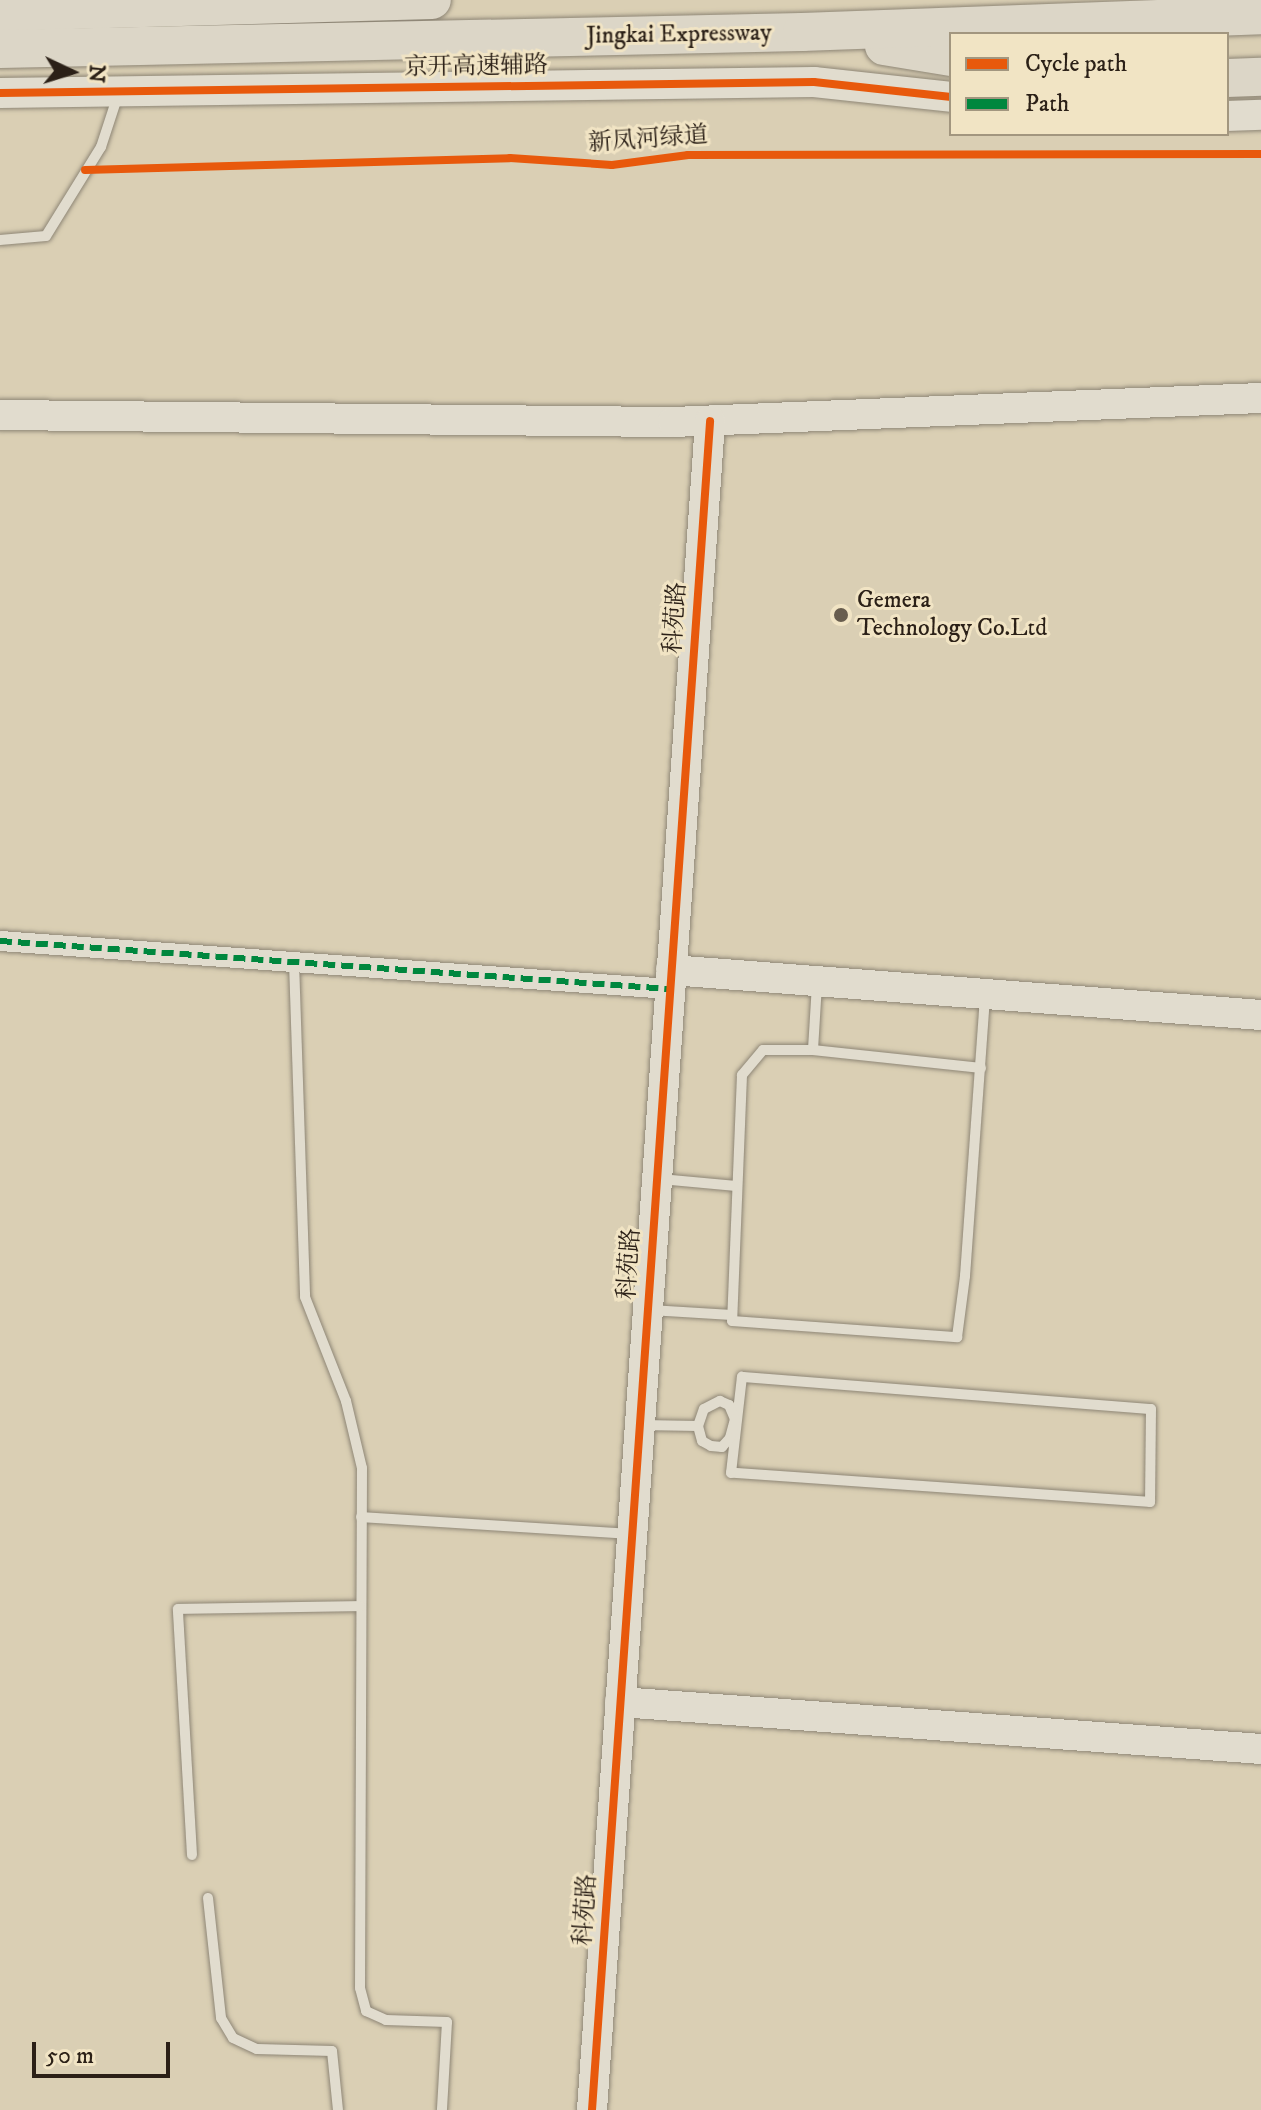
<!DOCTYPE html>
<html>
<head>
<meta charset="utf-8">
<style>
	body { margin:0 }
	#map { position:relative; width:1261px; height:2110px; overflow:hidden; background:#dacfb4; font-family:"IM FELL DW Pica","Noto Serif SC",serif }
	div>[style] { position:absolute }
	.roads { filter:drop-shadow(0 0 2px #8e8676) drop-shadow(0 0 2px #8e8676) }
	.lane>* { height:10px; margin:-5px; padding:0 5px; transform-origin:5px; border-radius:5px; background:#e1dcce }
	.street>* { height:20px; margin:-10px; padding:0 10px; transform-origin:10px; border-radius:10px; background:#e1dcce }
	.secondary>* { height:30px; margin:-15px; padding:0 15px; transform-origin:15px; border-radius:15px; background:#e1dcce }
	.highway>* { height:38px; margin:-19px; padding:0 19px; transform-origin:19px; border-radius:19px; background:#dcd6c7 }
	.quiet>* { height:6px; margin-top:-3px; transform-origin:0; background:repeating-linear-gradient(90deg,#00873e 0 12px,transparent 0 18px) }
	.cycleway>* { height:8px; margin:-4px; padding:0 4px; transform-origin:4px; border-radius:4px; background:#e8590c }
	.dots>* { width:22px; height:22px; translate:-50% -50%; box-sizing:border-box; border:4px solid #f1e4c4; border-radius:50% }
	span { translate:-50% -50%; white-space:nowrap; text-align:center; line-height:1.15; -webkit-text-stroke:6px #f1e4c4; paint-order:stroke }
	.street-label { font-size:24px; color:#2b2017 }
	.poi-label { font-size:24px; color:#2b2017 }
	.left { translate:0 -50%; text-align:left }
	.legend { position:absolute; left:949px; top:32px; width:280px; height:104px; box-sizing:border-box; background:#f1e4c4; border:2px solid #a2967f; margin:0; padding:10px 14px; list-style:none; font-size:24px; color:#2b2017 }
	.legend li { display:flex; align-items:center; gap:16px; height:40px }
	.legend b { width:40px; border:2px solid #a2967f }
	.north { position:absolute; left:32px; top:32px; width:80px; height:80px; -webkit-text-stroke:6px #f1e4c4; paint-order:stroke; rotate:94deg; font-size:22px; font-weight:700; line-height:32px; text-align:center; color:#2b2017 }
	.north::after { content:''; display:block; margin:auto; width:28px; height:36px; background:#2b2017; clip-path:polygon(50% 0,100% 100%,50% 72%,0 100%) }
	.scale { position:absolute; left:32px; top:2042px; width:138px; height:36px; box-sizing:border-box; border:4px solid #2b2017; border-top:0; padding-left:10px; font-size:24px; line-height:28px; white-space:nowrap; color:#2b2017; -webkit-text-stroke:6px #f1e4c4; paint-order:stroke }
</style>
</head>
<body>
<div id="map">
	<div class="roads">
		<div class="lane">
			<div style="left:0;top:240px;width:46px;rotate:-5deg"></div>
			<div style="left:46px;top:236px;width:105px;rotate:-58.3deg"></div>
			<div style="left:101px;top:147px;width:55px;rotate:-71.9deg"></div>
			<div style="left:294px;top:962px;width:335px;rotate:88.1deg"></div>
			<div style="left:305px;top:1297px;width:112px;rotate:68.5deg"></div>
			<div style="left:346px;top:1401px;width:69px;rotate:76.6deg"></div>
			<div style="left:362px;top:1468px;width:520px;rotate:90.22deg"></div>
			<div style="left:360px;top:1988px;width:24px;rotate:75deg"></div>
			<div style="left:366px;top:2011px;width:22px;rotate:24deg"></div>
			<div style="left:386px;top:2020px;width:61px;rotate:1.9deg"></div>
			<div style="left:447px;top:2022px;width:88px;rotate:93.3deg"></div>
			<div style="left:817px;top:984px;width:66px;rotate:93.5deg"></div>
			<div style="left:813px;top:1050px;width:50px;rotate:180deg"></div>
			<div style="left:763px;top:1050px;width:33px;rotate:130deg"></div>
			<div style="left:742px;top:1075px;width:246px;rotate:92.3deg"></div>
			<div style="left:732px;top:1321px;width:226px;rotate:4.1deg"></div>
			<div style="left:957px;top:1337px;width:62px;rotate:-82.5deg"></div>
			<div style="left:965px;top:1276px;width:278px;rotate:-85.9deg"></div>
			<div style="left:813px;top:1050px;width:169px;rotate:6.1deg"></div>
			<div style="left:660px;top:1179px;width:77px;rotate:5.2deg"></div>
			<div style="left:650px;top:1310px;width:82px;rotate:3.5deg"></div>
			<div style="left:742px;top:1377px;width:410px;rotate:4.5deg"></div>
			<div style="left:1151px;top:1409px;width:93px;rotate:90.6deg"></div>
			<div style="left:1150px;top:1502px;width:420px;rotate:-176deg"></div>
			<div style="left:731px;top:1473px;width:97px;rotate:-83.5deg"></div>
			<div style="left:720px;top:1401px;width:10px;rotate:24deg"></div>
			<div style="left:729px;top:1405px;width:15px;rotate:67deg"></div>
			<div style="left:735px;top:1419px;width:20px;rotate:105deg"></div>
			<div style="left:730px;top:1438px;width:12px;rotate:132deg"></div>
			<div style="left:722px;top:1447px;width:11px;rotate:-175deg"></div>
			<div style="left:711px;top:1446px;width:10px;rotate:-151deg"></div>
			<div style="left:702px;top:1441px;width:16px;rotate:-105deg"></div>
			<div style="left:698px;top:1426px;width:18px;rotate:-71deg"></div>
			<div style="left:704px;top:1409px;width:18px;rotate:-27deg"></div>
			<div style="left:641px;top:1425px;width:57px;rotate:1deg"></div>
			<div style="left:361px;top:1517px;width:270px;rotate:3.6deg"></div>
			<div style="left:192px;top:1855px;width:246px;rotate:-93.3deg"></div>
			<div style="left:178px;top:1609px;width:182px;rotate:-0.9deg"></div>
			<div style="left:208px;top:1898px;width:121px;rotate:83.8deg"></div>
			<div style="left:221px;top:2018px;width:23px;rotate:59deg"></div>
			<div style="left:233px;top:2038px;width:26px;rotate:25deg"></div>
			<div style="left:257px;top:2049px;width:75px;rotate:1.5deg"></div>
			<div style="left:332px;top:2051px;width:59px;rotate:84.2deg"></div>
		</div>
		<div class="street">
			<div style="left:0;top:941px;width:672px;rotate:4.1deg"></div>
		</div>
		<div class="secondary">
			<div style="left:0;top:93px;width:814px;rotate:-0.77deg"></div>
			<div style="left:814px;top:82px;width:138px;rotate:6.2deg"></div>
			<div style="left:1227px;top:116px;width:34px;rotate:-2deg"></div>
			<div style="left:0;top:415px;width:673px;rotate:0.6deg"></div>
			<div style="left:673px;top:422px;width:588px;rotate:-2.34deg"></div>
			<div style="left:671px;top:970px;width:592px;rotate:4.36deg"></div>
			<div style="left:620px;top:1702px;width:643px;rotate:4.19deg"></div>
			<div style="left:592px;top:2110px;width:1693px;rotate:-86deg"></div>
		</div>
		<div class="highway">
			<div style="left:0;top:12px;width:432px;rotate:-1.6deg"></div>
			<div style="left:884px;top:46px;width:68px;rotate:9.3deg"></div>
			<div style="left:0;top:49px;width:802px;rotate:-1.21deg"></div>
			<div style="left:802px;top:32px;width:459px;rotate:-2.1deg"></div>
			<div style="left:1227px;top:78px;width:34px;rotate:-2deg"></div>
		</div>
	</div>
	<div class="quiet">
		<div style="left:0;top:941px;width:672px;rotate:4.1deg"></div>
	</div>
	<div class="cycleway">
		<div style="left:0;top:93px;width:814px;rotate:-0.77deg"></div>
		<div style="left:814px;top:82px;width:138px;rotate:6.2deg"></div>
		<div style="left:85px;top:170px;width:425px;rotate:-1.6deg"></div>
		<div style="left:510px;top:158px;width:102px;rotate:3.9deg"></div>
		<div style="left:612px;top:165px;width:77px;rotate:-7.5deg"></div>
		<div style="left:688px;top:155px;width:573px;rotate:-0.1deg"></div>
		<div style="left:592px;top:2110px;width:1693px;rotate:-86deg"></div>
	</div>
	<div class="dots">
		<div style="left:841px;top:615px;background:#685d4e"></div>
	</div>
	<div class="street-label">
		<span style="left:679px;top:35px;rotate:-1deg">Jingkai Expressway</span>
		<span style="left:476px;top:67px;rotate:-1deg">京开高速辅路</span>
		<span style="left:648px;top:140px;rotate:-4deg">新凤河绿道</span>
		<span style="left:676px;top:618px;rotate:-86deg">科苑路</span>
		<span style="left:630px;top:1264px;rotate:-86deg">科苑路</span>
		<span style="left:586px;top:1910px;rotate:-86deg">科苑路</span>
	</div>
	<div class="poi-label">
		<span class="left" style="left:857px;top:615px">Gemera<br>Technology Co.Ltd</span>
	</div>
	<ul class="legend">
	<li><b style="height:10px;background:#e8590c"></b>Cycle path</li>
	<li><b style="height:10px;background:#00873e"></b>Path</li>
	</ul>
	<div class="north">N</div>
	<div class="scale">50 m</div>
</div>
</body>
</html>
